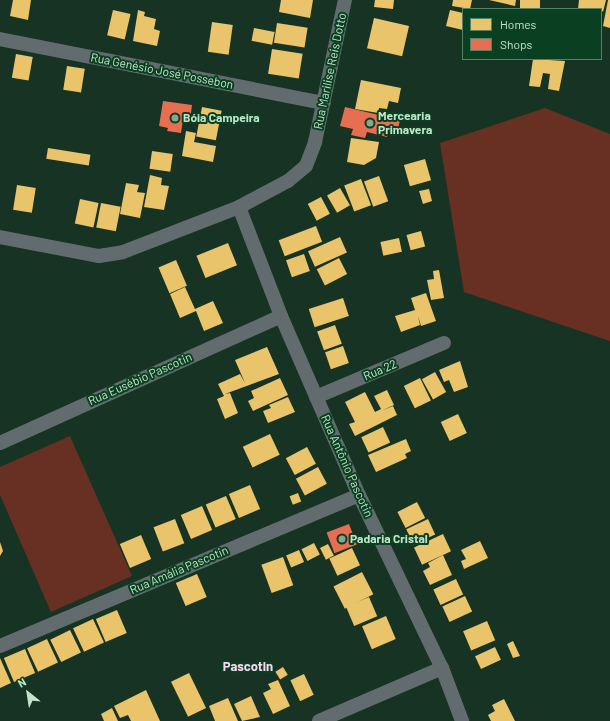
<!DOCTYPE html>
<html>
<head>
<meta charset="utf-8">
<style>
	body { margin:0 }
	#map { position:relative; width:610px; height:721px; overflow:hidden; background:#173323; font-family:Barlow,sans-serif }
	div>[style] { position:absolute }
	.green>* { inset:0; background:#673023 }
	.homes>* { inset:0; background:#e9c46a; transform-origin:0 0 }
	.shops>* { inset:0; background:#e76f51; transform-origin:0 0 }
	.minor>* { height:14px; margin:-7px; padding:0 7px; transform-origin:7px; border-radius:7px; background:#626c6f }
	.dots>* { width:11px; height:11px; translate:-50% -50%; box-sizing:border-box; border:2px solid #0a4021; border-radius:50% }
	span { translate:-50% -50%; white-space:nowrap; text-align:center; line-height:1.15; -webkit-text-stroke:4px #0a4021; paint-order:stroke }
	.street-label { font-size:12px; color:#c3e4cb }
	.poi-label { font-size:12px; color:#c3e4cb; font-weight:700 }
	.left { translate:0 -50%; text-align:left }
	.neighbourhood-label { font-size:13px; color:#fdd6f5; font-weight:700 }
	.legend { position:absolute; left:462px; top:8px; width:140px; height:52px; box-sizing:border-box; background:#0a4021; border:1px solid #548265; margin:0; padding:5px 7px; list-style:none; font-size:12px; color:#c3e4cb }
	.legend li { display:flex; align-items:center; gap:8px; height:20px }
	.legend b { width:20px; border:1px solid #548265 }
	.north { position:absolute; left:8px; top:673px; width:40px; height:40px; -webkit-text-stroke:3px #0a4021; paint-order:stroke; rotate:330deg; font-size:11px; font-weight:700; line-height:16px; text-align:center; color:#c3e4cb }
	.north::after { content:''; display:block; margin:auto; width:14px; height:18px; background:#c3e4cb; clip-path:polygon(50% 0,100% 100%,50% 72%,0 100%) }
</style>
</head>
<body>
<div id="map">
	<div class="green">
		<div style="clip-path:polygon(545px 108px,610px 134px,610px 341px,464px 292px,440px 143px)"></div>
		<div style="clip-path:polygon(70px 436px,132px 576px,51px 612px,0 495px,0 467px)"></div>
	</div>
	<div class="homes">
		<div style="clip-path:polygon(13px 0,31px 0,28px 20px,10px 16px)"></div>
		<div style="clip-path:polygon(281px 0,313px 0,310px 18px,279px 12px)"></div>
		<div style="clip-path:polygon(375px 0,394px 0,393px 9px,374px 7px)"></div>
		<div style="clip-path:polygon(453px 0,472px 0,470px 9px,452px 6px)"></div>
		<div style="clip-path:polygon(489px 0,516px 0,515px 6px)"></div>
		<div style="left:520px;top:0;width:20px;height:9px"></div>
		<div style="clip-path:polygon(579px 0,606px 0,603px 12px,601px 9px,578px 9px)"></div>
		<div style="clip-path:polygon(608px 0,610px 0,610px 28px,603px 26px)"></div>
		<div style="left:113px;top:10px;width:18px;height:26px;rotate:13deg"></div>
		<div style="clip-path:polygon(138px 10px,145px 12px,144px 16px,156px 19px,154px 29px,160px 31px,157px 46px,133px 41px)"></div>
		<div style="clip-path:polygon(450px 10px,463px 13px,463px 30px,446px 26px)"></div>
		<div style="left:374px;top:18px;width:36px;height:31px;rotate:13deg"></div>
		<div style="left:212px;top:22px;width:21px;height:30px;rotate:8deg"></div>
		<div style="left:277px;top:23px;width:31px;height:20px;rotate:9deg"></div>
		<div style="left:254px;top:28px;width:21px;height:13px;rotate:11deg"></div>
		<div style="left:272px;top:49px;width:31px;height:25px;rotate:9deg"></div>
		<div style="left:16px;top:54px;width:17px;height:24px;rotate:10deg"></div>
		<div style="clip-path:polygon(533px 59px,565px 61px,559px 91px,548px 89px,550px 74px,543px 73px,540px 87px,529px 86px)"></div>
		<div style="left:67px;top:66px;width:18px;height:24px;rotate:9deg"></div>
		<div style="clip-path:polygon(361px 80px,401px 88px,398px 103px,389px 101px,387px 109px,379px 108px,378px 113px,355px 109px)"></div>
		<div style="left:202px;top:107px;width:20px;height:30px;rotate:11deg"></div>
		<div style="clip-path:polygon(186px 131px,196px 133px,194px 142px,216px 146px,213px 162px,182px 156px)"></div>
		<div style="clip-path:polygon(351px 138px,379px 142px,376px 158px,364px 165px,347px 162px)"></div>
		<div style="left:48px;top:148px;width:43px;height:11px;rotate:9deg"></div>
		<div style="left:152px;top:151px;width:21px;height:18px;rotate:8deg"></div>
		<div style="left:425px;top:159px;width:22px;height:22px;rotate:74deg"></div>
		<div style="clip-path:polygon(150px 175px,162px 178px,161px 185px,169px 186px,164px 210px,144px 207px)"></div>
		<div style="left:379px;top:176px;width:27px;height:16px;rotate:70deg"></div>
		<div style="left:361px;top:179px;width:28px;height:18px;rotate:69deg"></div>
		<div style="clip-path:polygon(126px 183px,139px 185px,137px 192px,145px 193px,140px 218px,120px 214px)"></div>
		<div style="left:17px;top:185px;width:19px;height:25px;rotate:9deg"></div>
		<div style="left:340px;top:188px;width:20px;height:15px;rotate:60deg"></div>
		<div style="clip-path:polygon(429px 189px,432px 201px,423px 204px,419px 191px)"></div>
		<div style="left:321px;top:197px;width:19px;height:15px;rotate:62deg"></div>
		<div style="left:80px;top:199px;width:19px;height:25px;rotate:12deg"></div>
		<div style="left:101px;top:203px;width:20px;height:25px;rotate:11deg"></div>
		<div style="left:316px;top:226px;width:17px;height:40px;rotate:69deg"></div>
		<div style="left:421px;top:231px;width:16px;height:15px;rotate:75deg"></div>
		<div style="left:340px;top:237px;width:17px;height:35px;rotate:66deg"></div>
		<div style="left:399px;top:238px;width:14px;height:19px;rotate:78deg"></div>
		<div style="left:228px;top:243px;width:24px;height:34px;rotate:68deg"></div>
		<div style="left:304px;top:254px;width:18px;height:19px;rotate:71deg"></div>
		<div style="left:339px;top:258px;width:18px;height:25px;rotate:63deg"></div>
		<div style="left:176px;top:260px;width:28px;height:19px;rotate:67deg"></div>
		<div style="clip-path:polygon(439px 270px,444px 298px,431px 300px,427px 280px,434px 279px,433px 271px)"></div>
		<div style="clip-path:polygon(185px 287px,195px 309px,213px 301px,223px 323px,204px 331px,196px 311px,180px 318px,170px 294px)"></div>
		<div style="clip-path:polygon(426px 293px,436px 321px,421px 326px,418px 316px,420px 325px,401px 332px,395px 316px,415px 310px,411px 298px)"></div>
		<div style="left:343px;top:298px;width:19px;height:36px;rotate:72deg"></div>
		<div style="left:335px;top:325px;width:20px;height:19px;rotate:70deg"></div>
		<div style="left:343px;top:346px;width:18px;height:19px;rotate:71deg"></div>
		<div style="clip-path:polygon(267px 347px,279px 374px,225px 394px,230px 393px,238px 413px,225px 419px,217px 399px,224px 396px,218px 384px,240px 374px,245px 383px,235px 360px)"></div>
		<div style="clip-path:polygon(460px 361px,468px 387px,454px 392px,449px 380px,444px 382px,439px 370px)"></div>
		<div style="left:435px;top:372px;width:23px;height:15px;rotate:61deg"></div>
		<div style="clip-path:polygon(280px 378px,288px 395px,253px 411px,248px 401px,254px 398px,251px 391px)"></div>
		<div style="left:420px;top:378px;width:25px;height:18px;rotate:64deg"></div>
		<div style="clip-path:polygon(387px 390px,394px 405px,381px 411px,393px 406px,397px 415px,355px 436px,349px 424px,355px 422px,345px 402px,365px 392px,375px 412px,381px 409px,374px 396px)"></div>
		<div style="clip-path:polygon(288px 397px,295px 412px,268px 423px,263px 411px,271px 408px,269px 405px)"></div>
		<div style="left:458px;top:414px;width:21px;height:19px;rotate:65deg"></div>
		<div style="left:383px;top:427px;width:17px;height:24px;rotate:65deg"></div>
		<div style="left:270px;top:434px;width:23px;height:30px;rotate:65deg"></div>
		<div style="clip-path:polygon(406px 439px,411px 451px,405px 454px,407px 458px,376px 472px,368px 455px)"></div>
		<div style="left:307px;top:447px;width:19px;height:24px;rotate:62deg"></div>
		<div style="left:318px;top:467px;width:19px;height:25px;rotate:62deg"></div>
		<div style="left:250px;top:485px;width:26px;height:23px;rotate:67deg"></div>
		<div style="left:298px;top:493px;width:9px;height:9px;rotate:69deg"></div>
		<div style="left:226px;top:496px;width:25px;height:22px;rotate:67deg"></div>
		<div style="left:417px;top:502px;width:18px;height:22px;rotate:63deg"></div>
		<div style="left:202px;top:506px;width:26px;height:23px;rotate:67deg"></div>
		<div style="left:175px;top:519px;width:26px;height:23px;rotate:69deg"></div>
		<div style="left:428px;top:519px;width:17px;height:24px;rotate:65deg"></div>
		<div style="left:443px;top:534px;width:19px;height:32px;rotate:65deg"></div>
		<div style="left:141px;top:535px;width:26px;height:23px;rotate:67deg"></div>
		<div style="clip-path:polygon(480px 541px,488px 558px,464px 569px,461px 561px,466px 559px,461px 550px)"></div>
		<div style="clip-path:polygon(0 542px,3px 551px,0 556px)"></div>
		<div style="left:314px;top:543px;width:13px;height:14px;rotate:63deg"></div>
		<div style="left:328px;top:544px;width:13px;height:9px;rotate:63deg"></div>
		<div style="left:352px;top:548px;width:19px;height:25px;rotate:65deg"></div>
		<div style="left:299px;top:550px;width:13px;height:14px;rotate:67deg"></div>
		<div style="clip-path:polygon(443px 555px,452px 575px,430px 585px,423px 571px,430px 567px,428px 563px)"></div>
		<div style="left:283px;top:557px;width:30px;height:23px;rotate:70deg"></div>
		<div style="left:362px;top:572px;width:25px;height:32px;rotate:63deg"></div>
		<div style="left:197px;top:574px;width:25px;height:23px;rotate:67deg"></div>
		<div style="left:456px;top:579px;width:17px;height:25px;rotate:65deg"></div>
		<div style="left:465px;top:596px;width:17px;height:25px;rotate:65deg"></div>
		<div style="left:369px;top:597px;width:21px;height:25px;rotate:67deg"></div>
		<div style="left:117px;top:610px;width:25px;height:23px;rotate:67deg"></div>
		<div style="left:386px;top:616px;width:25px;height:26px;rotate:67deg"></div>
		<div style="left:93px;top:619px;width:26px;height:22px;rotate:65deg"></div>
		<div style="left:487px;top:621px;width:21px;height:26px;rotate:67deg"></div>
		<div style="left:70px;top:630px;width:25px;height:22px;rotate:64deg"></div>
		<div style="left:47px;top:639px;width:26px;height:22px;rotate:65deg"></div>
		<div style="clip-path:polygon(513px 641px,520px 656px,513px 658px,507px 644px)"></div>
		<div style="left:495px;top:647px;width:14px;height:22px;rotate:65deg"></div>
		<div style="left:25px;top:649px;width:26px;height:23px;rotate:67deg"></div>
		<div style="clip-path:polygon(0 658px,11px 683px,0 688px)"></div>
		<div style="left:283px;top:667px;width:9px;height:9px;rotate:58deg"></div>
		<div style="left:189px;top:673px;width:39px;height:20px;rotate:64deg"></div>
		<div style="left:304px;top:674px;width:23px;height:15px;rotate:65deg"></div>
		<div style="clip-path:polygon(278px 680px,290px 706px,273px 714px,263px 693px,271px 689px,268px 684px)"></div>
		<div style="clip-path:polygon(146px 690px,160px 721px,131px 721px,128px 715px,120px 718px,114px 706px)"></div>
		<div style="clip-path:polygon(251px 696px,260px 717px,242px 721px,234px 704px)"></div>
		<div style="clip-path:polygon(228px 698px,238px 721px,215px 721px,209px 706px)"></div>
		<div style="clip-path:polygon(504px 699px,515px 721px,491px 721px,488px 715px,495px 711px,492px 705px)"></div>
		<div style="clip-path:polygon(112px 708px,118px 721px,104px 721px,101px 714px)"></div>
	</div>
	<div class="shops">
		<div style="clip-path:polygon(163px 101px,192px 105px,190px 121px,183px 120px,181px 133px,167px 131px,168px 128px,159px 126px)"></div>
		<div style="clip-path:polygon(345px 107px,400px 120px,397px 134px,388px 132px,387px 137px,367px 132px,365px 138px,351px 135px,353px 129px,340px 126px)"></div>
		<div style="left:349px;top:524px;width:22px;height:24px;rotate:69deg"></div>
	</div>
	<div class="minor">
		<div style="left:0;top:39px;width:330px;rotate:11.2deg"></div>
		<div style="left:239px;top:207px;width:117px;rotate:68.9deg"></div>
		<div style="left:281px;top:316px;width:195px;rotate:66.5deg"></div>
		<div style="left:359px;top:495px;width:192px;rotate:64.4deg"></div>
		<div style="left:442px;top:668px;width:57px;rotate:69.3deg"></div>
		<div style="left:0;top:237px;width:101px;rotate:10.9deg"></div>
		<div style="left:99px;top:256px;width:24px;rotate:-9deg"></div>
		<div style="left:123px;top:252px;width:124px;rotate:-21.2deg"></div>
		<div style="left:239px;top:207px;width:55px;rotate:-28deg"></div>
		<div style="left:288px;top:181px;width:23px;rotate:-40deg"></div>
		<div style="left:306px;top:166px;width:26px;rotate:-69deg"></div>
		<div style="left:315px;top:142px;width:145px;rotate:-78.1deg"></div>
		<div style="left:316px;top:397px;width:139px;rotate:-22.9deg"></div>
		<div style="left:0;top:443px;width:308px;rotate:-24.3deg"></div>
		<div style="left:0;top:646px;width:389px;rotate:-22.8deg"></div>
		<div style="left:319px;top:721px;width:134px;rotate:-23.3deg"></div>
	</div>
	<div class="dots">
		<div style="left:175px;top:118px;background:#87a690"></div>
		<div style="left:370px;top:123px;background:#87a690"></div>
		<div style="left:342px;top:539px;background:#87a690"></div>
	</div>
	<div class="street-label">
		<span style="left:162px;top:71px;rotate:11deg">Rua Genésio José Possebon</span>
		<span style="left:330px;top:71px;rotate:-78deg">Rua Marilise Reis Dotto</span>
		<span style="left:380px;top:370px;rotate:-23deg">Rua 22</span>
		<span style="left:140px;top:379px;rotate:-24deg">Rua Eusébio Pascotin</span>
		<span style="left:347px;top:466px;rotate:66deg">Rua Antônio Pascotin</span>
		<span style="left:179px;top:570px;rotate:-23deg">Rua Amália Pascotin</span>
	</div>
	<div class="poi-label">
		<span class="left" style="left:378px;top:123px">Mercearia<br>Primavera</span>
		<span class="left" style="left:183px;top:118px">Bóia Campeira</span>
		<span class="left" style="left:350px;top:539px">Padaria Cristal</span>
	</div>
	<div class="neighbourhood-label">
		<span style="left:248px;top:666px">Pascotin</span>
	</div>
	<ul class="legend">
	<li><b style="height:11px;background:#e9c46a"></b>Homes</li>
	<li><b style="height:11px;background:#e76f51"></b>Shops</li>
	</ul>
	<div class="north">N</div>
</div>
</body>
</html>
